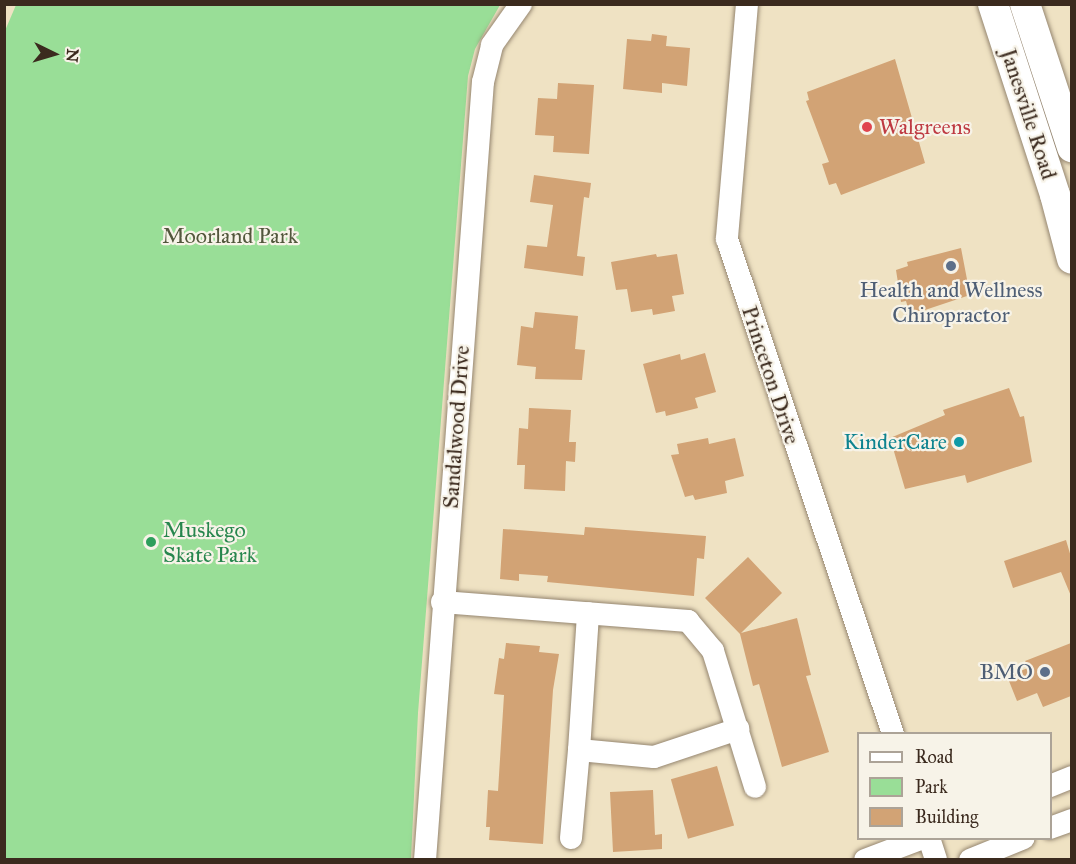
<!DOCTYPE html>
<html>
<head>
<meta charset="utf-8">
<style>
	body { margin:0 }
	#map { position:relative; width:1076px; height:864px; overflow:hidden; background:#efe2c3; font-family:"IM FELL Great Primer",serif }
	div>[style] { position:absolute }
	.green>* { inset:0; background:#99de97 }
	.building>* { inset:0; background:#d2a375; transform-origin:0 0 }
	.roads { filter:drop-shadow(0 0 2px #958670) drop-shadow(0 0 2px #958670) }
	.minor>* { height:22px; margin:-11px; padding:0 11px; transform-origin:11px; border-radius:11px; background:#fff }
	.major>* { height:30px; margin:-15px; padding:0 15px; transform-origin:15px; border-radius:15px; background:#fff }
	.dots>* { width:16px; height:16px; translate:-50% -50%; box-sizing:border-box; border:3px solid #f7f3e8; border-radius:50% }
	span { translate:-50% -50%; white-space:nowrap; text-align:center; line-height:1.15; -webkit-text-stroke:4.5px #f7f3e8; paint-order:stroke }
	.street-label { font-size:22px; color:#3b2a1e }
	.health-label { font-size:22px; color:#be3a42 }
	.left { translate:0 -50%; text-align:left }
	.park-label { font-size:22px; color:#52573c }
	.service-label { font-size:22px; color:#4e5e75 }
	.right { translate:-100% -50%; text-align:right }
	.culture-label { font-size:22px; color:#0d838f }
	.leisure-label { font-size:22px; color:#27864d }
	.frame { position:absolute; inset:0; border:6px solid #3b2a1e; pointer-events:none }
	.legend { position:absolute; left:857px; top:732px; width:195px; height:108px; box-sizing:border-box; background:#f7f3e8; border:2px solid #aca397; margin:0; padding:8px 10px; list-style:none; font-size:18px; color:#3b2a1e }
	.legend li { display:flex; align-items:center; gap:12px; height:30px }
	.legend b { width:30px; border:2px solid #aca397 }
	.north { position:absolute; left:24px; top:24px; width:60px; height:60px; -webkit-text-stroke:4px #f7f3e8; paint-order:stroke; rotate:95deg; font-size:16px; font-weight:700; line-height:24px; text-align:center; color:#3b2a1e }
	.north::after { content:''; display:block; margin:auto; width:21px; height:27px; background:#3b2a1e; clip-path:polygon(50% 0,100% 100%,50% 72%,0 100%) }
</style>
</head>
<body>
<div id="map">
	<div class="green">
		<div style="clip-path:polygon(16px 5px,500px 5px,475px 49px,468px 76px,418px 713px,411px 859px,5px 859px,4px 33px)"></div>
	</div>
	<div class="building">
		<div style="clip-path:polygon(652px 34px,667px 36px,666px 46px,690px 48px,687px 86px,662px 83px,662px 93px,623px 89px,627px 39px,651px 41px)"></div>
		<div style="clip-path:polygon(895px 59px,925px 163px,841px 195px,836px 183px,829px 185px,822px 164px,829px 162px,806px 101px,809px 100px,807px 92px)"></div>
		<div style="clip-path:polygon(558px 83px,594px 85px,589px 154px,553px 152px,554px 136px,535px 135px,538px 98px,557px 99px)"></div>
		<div style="clip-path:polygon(534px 175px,591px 183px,589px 198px,584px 197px,577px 256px,585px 257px,583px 276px,524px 268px,527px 245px,547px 247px,553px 205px,530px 202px)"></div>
		<div style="clip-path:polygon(961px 248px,970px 295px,910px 315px,906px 301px,901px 302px,896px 270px,908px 266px,907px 262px)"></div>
		<div style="clip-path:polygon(656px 254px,657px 257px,677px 254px,684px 294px,672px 296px,675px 311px,653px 315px,652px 309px,631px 312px,627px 289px,616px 290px,611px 262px)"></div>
		<div style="clip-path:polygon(535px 312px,578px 316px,575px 349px,585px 350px,582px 380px,535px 379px,536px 367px,517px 365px,521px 326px,533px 328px)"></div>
		<div style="clip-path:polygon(705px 353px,716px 392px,695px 398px,698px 408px,666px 416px,665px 411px,656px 413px,643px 364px,680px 354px,681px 360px)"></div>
		<div style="clip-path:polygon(1009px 388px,1020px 417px,1024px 416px,1032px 462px,967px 483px,965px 475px,905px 489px,890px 438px,945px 415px,943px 410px)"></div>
		<div style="clip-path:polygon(529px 408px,571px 410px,569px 442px,576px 442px,575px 462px,566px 461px,565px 491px,524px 489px,525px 465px,517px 465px,519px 428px,528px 429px)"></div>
		<div style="clip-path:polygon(708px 438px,709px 444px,735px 438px,744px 476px,725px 481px,727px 493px,695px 500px,693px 495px,685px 497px,671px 455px,679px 454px,677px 444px)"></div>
		<div style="clip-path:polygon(585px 527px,706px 536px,704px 559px,697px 558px,694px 596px,547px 582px,548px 576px,519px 574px,519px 581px,500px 579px,503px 529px,584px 535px)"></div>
		<div style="clip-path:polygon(1066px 540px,1071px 557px,1071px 596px,1061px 572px,1013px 588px,1004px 561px)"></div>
		<div style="clip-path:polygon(748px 557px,782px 593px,741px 633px,797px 618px,811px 675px,806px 676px,829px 752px,782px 767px,759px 684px,753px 686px,740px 634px,705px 598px)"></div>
		<div style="clip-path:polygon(506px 643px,540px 646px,539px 652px,559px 654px,553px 690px,543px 844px,489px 840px,490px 827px,486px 827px,488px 790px,498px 791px,504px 695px,494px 694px,499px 658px,504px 659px)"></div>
		<div style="clip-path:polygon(1071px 643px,1071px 696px,1043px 707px,1037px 693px,1017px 701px,1007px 676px,1028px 668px,1025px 661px)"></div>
		<div style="left:717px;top:766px;width:62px;height:48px;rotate:74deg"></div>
		<div style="clip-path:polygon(653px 790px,655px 835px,662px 834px,662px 849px,613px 852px,610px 792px)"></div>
	</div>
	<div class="roads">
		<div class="minor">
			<div style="left:747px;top:4px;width:236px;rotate:94.9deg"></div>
			<div style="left:727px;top:239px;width:522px;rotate:71.46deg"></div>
			<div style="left:442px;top:602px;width:247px;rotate:4.4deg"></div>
			<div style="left:688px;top:621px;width:39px;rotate:50deg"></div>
			<div style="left:713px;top:651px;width:142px;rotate:72.8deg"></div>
			<div style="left:579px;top:750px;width:137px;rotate:-86.2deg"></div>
			<div style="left:1050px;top:786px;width:24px;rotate:-22deg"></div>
			<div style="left:1050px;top:828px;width:23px;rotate:-20deg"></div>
			<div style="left:571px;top:838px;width:88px;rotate:-84.8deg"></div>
			<div style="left:579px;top:750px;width:75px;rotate:5.3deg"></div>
			<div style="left:654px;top:757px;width:89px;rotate:-18.4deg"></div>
			<div style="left:929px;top:838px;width:23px;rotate:72deg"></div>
			<div style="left:425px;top:860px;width:780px;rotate:-85.74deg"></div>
			<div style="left:483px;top:82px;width:38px;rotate:-76deg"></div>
			<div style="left:492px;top:45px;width:50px;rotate:-54.7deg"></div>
			<div style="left:865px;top:860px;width:62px;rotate:-20.8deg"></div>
			<div style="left:970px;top:860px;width:58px;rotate:-22.2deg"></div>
		</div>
		<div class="major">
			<div style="left:993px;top:4px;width:201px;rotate:72deg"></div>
			<div style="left:1055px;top:195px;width:66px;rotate:75.1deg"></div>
			<div style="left:1025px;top:4px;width:151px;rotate:71.8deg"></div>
		</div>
	</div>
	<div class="dots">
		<div style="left:867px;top:127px;background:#e0444e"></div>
		<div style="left:951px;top:266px;background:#5c6f8a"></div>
		<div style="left:959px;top:442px;background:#0f9aa8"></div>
		<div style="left:151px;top:542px;background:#2e9e5b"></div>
		<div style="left:1045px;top:672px;background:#5c6f8a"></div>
	</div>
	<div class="street-label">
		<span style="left:1029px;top:114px;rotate:72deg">Janesville Road</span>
		<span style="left:771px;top:375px;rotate:72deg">Princeton Drive</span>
		<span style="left:456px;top:427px;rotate:-86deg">Sandalwood Drive</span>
	</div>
	<div class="health-label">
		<span class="left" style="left:879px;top:127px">Walgreens</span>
	</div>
	<div class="park-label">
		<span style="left:230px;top:236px">Moorland Park</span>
	</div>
	<div class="service-label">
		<span style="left:951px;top:302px">Health and Wellness<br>Chiropractor</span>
		<span class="right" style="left:1033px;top:672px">BMO</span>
	</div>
	<div class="culture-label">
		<span class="right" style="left:947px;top:442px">KinderCare</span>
	</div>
	<div class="leisure-label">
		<span class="left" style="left:163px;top:542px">Muskego<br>Skate Park</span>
	</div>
	<div class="frame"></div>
	<ul class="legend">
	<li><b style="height:8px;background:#fff"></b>Road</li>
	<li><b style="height:16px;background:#99de97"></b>Park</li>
	<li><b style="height:16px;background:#d2a375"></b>Building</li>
	</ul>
	<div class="north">N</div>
</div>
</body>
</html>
